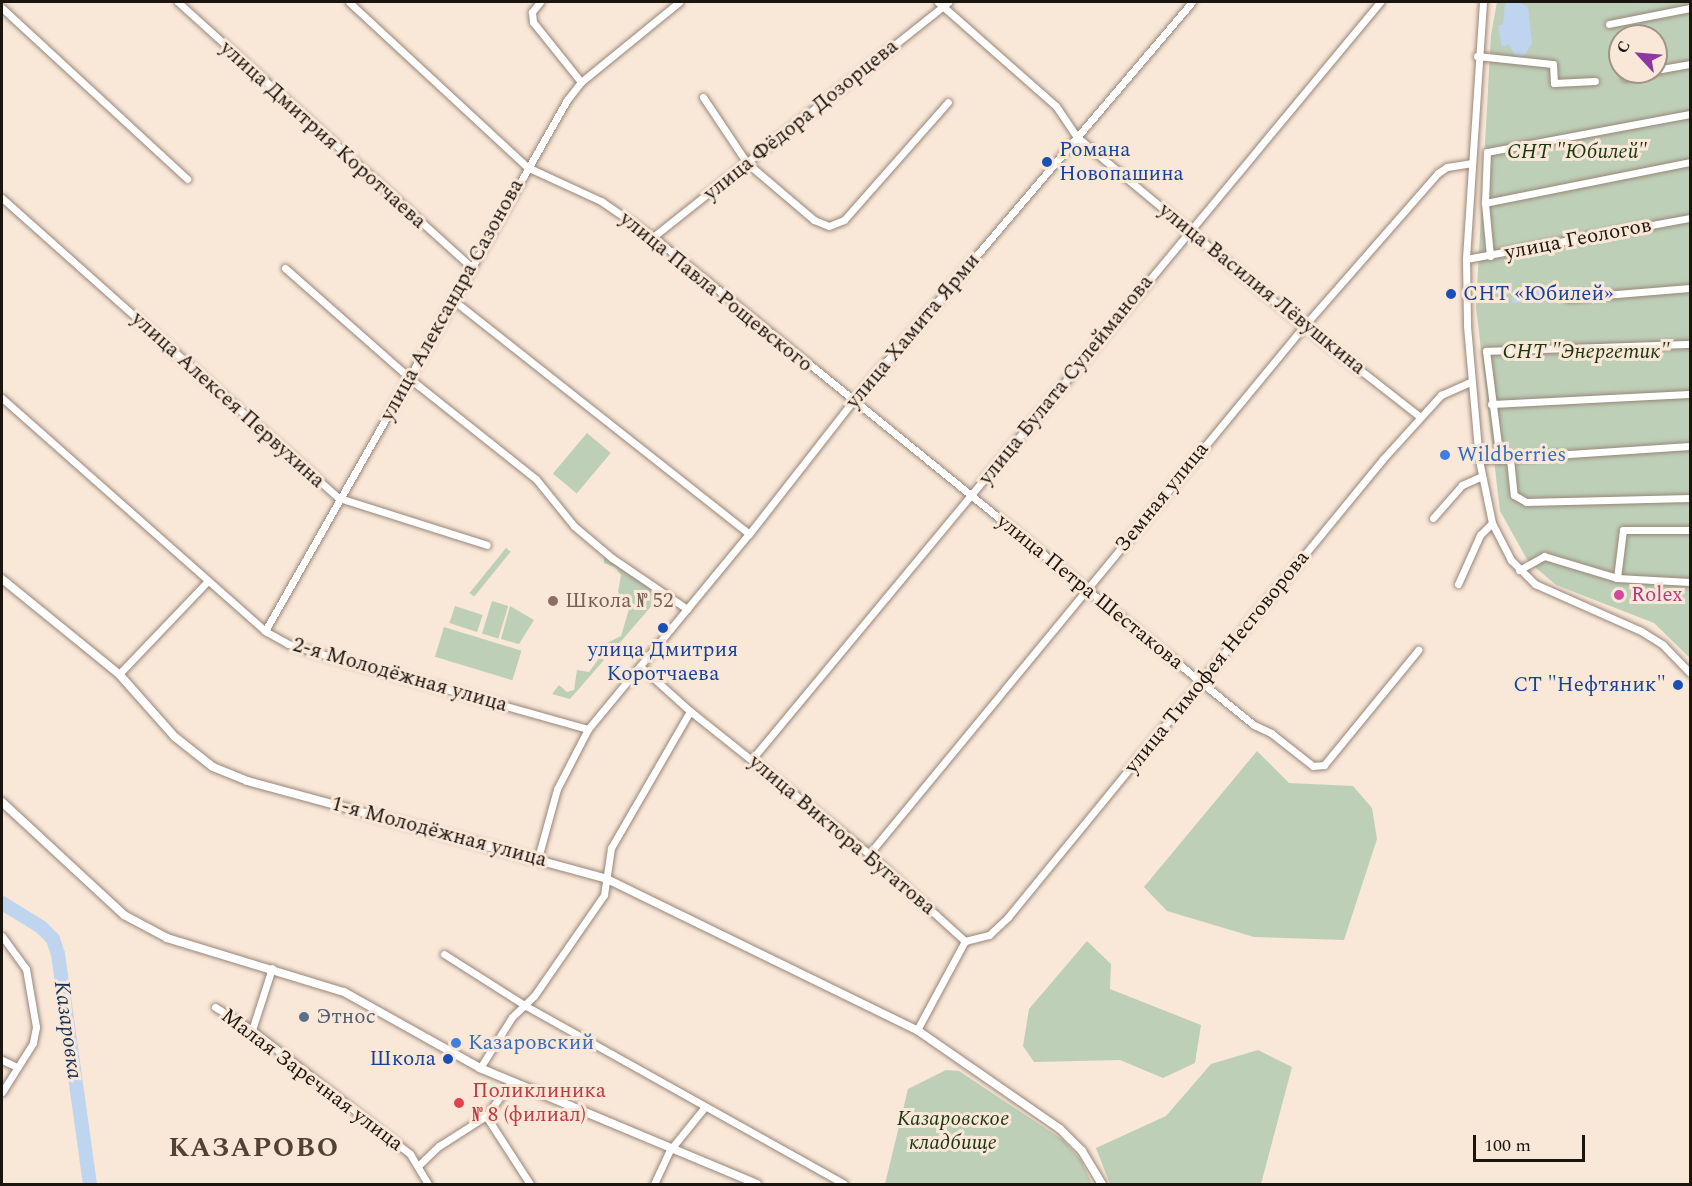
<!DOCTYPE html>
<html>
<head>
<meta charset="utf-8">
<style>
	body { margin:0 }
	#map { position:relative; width:1692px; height:1186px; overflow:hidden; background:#f9e7d8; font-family:Spectral,serif }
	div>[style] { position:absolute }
	.green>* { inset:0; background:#becfb8; transform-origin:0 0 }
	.water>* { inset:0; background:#bfd5ef }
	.river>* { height:14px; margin:-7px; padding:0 7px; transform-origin:7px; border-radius:7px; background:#bfd5ef }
	.roads { filter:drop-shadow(0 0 2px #978678) drop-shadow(0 0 2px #978678) }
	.minor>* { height:7px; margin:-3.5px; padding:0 3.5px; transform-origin:3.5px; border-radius:3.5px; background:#fff }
	.tertiary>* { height:8px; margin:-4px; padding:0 4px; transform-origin:4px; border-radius:4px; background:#fff }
	.dots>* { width:16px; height:16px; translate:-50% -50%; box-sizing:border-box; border:3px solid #f9e7d8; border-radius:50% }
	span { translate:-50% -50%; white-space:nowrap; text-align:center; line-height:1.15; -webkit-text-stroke:6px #f9e7d8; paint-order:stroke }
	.street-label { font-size:21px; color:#1b1510 }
	.transit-label { font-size:21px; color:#164399 }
	.left { translate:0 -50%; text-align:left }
	.right { translate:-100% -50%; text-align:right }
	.park-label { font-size:21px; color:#19360e; font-style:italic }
	.shop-label { font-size:21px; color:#366cbe }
	.hotel-label { font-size:21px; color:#b23c85 }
	.education-label { font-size:21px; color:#785e54 }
	.service-label { font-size:21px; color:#4e5e75 }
	.health-label { font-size:21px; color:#be3a42 }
	.water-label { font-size:22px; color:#113053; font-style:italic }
	.district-label { font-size:27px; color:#514236; font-weight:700; letter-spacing:1.5px }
	.frame { position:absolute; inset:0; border:3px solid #1b1510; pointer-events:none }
	.north { position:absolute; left:1608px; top:24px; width:60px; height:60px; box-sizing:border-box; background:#f9e7d8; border:2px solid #a09388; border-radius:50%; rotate:296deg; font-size:16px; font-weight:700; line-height:24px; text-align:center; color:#1b1510 }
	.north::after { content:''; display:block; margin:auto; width:21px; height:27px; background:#8f36a2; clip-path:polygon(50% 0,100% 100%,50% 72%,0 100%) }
	.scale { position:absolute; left:1473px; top:1135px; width:112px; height:27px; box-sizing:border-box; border:3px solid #1b1510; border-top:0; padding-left:8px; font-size:18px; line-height:21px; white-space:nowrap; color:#1b1510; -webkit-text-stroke:4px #f9e7d8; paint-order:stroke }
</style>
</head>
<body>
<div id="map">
	<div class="green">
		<div style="clip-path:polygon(evenodd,1497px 2px,1690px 2px,1690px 658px,1654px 623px,1556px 585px,1528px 561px,1500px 511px,1476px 307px,1491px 35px,1497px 2px,1620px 36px,1656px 36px,1656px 72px,1620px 72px,1620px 36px)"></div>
		<div style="left:587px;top:433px;width:31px;height:53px;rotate:40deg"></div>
		<div style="left:506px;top:548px;width:6px;height:58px;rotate:39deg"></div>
		<div style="clip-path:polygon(604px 557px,661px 595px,610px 654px,605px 644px,621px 636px,629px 609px,618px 592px,621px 575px,615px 567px,604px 563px)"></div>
		<div style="left:492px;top:601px;width:17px;height:34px;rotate:17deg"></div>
		<div style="left:455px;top:606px;width:29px;height:18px;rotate:18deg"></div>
		<div style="clip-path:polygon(510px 606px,534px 620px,519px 644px,501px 639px)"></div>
		<div style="left:444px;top:627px;width:81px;height:31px;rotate:17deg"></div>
		<div style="clip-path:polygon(600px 657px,604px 660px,570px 699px,552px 694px,559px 685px,567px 692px,574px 690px,577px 670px,589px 672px)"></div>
		<div style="clip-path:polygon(1257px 751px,1289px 783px,1353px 786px,1372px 808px,1377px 839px,1344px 940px,1254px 937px,1167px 911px,1144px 887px)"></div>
		<div style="clip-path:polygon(1087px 941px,1111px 964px,1110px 989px,1201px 1025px,1195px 1063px,1163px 1078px,1120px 1060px,1034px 1062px,1023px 1046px,1029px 1009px)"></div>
		<div style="clip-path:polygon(1258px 1050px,1292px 1067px,1261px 1184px,1110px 1184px,1096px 1148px,1166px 1116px,1211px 1064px)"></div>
		<div style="clip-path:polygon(946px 1070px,959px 1071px,1063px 1140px,1081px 1160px,1092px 1184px,885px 1184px,908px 1089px)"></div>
	</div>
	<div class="water">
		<div style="clip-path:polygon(1505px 3px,1519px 2px,1528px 7px,1532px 43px,1524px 56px,1515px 56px,1509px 44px,1502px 47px,1498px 26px,1503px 24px)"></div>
		<div style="clip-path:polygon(1544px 285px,1559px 286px,1561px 296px,1549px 301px,1512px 303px,1514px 289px)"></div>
	</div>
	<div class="river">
		<div style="left:2px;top:903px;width:46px;rotate:31.6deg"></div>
		<div style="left:41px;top:927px;width:17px;rotate:45deg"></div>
		<div style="left:53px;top:939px;width:16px;rotate:72deg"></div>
		<div style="left:58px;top:954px;width:232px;rotate:82.1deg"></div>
	</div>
	<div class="roads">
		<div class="minor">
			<div style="left:178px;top:2px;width:395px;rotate:42.1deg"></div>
			<div style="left:349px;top:2px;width:243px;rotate:42.8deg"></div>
			<div style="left:527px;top:167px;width:81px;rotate:24.7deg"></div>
			<div style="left:601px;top:201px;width:63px;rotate:34.7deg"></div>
			<div style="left:653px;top:237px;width:774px;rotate:39.08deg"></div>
			<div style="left:1254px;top:725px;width:19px;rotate:25deg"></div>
			<div style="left:1271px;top:733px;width:53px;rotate:38.2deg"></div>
			<div style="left:1313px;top:766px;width:11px;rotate:-5deg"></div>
			<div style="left:1324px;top:765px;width:149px;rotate:-50.7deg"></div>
			<div style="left:540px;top:2px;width:13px;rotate:129deg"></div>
			<div style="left:532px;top:12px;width:10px;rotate:84deg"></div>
			<div style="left:533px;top:22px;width:77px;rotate:51.3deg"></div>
			<div style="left:938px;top:2px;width:157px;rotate:41.4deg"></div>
			<div style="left:1056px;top:106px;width:37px;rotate:56deg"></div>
			<div style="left:1077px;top:137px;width:295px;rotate:39.8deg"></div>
			<div style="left:1304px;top:326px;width:147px;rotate:38.1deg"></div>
			<div style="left:1483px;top:2px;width:258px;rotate:93.8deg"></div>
			<div style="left:1466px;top:259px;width:67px;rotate:89.1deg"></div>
			<div style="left:1467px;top:326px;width:135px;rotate:84.9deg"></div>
			<div style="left:1479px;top:460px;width:64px;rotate:78.3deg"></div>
			<div style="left:1492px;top:523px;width:42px;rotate:62.8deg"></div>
			<div style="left:1511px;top:560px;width:34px;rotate:45deg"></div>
			<div style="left:1535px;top:584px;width:116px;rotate:23.9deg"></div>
			<div style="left:1641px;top:631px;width:26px;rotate:32deg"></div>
			<div style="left:1663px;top:645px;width:39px;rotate:46deg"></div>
			<div style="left:2px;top:8px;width:252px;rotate:42.7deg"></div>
			<div style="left:1609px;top:24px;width:83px;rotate:-11.2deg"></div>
			<div style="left:1477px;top:56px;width:76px;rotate:6deg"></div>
			<div style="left:1553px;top:64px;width:19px;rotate:87deg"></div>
			<div style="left:1554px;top:83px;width:41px;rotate:-2.8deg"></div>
			<div style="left:1656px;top:70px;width:35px;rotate:-10deg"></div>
			<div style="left:1625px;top:77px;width:24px;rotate:-12deg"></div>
			<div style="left:703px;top:97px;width:79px;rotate:56.3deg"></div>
			<div style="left:747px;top:163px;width:88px;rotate:40.4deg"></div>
			<div style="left:814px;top:220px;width:16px;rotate:22deg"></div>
			<div style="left:829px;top:226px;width:16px;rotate:-22deg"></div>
			<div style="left:844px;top:220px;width:157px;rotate:-48.6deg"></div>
			<div style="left:2px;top:198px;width:451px;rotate:41.7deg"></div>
			<div style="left:339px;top:498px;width:155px;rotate:17.6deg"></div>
			<div style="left:1485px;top:203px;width:209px;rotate:-11.3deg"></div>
			<div style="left:653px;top:237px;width:377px;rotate:-38.5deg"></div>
			<div style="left:1490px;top:256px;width:53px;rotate:-95.4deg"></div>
			<div style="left:1485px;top:203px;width:51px;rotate:-87.8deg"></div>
			<div style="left:1487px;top:152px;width:207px;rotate:-10.6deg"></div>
			<div style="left:1466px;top:259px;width:228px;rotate:-10.4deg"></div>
			<div style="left:285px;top:268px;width:179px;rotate:41.4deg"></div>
			<div style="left:419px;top:386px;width:149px;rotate:38.5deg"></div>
			<div style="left:536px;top:479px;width:60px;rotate:51deg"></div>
			<div style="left:574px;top:526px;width:50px;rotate:40.1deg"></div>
			<div style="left:612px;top:558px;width:91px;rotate:34.2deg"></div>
			<div style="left:1568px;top:298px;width:122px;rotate:-4.7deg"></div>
			<div style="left:453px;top:300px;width:377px;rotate:38.3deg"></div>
			<div style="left:2px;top:398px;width:351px;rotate:41.5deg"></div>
			<div style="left:265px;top:631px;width:26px;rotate:29deg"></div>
			<div style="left:288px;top:644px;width:49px;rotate:16.6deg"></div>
			<div style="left:335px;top:658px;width:263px;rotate:15.7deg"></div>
			<div style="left:1491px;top:404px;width:199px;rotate:-2.9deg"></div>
			<div style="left:1510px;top:459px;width:36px;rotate:84deg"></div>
			<div style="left:1514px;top:495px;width:14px;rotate:30deg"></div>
			<div style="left:1526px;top:502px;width:164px;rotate:-1.4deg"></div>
			<div style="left:1479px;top:460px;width:211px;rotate:-3.8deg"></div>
			<div style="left:1500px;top:460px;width:110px;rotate:-97.3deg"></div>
			<div style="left:1486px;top:351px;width:204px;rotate:-2deg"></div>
			<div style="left:1433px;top:518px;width:44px;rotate:-48.7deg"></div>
			<div style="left:1462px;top:485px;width:22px;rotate:-24deg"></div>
			<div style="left:1519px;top:570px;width:29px;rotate:-29deg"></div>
			<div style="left:1544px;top:556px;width:76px;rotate:16.8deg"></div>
			<div style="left:1617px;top:578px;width:73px;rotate:3.1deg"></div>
			<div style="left:1617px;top:578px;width:48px;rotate:-82.9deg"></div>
			<div style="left:1623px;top:530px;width:67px"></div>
			<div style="left:1458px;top:584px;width:54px;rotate:-65.8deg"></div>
			<div style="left:1480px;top:535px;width:17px;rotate:-45deg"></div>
			<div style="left:265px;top:631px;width:611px;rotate:-60.37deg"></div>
			<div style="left:567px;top:100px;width:23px;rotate:-52deg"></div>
			<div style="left:581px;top:82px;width:127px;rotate:-39.2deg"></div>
			<div style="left:640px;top:666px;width:67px;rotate:42deg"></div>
			<div style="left:690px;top:711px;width:229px;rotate:38.6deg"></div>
			<div style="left:869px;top:854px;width:130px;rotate:42.2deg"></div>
			<div style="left:119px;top:674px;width:126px;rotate:-46.3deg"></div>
			<div style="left:752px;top:759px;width:984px;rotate:-50.32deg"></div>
			<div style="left:869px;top:854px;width:684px;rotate:-50.52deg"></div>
			<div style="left:1304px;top:326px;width:203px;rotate:-48.8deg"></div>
			<div style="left:1438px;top:173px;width:11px;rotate:-34deg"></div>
			<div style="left:1447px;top:167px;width:24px;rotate:-9deg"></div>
			<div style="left:538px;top:858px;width:72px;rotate:-74.6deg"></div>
			<div style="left:557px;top:789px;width:68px;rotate:-62.7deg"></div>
			<div style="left:588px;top:729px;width:253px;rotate:-50.5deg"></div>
			<div style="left:749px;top:534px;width:167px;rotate:-52deg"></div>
			<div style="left:852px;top:402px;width:525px;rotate:-49.64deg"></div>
			<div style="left:2px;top:936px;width:41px;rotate:54deg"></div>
			<div style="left:26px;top:969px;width:59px;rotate:80.2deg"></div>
			<div style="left:36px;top:1027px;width:16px;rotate:101deg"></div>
			<div style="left:33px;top:1043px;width:58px;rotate:122.3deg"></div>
			<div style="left:965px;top:941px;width:25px;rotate:-14deg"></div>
			<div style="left:989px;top:935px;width:26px;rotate:-43deg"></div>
			<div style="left:1008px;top:917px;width:591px;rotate:-50.7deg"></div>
			<div style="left:1382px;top:460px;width:88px;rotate:-47.8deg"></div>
			<div style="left:1441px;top:395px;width:32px;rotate:-24deg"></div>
			<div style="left:444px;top:954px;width:97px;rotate:32.4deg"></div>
			<div style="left:526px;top:1006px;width:364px;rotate:29.2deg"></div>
			<div style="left:215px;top:1007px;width:44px;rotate:31.9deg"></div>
			<div style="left:252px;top:1030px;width:201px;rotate:38.1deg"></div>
			<div style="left:410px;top:1154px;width:35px;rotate:59deg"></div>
			<div style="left:252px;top:1030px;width:65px;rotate:-72.1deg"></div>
			<div style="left:917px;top:1030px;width:101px;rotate:-61.7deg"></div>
			<div style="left:2px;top:1060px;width:14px;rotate:25deg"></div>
			<div style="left:480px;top:1068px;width:60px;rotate:-57.9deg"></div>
			<div style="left:512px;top:1017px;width:30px;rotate:-44deg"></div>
			<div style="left:534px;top:996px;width:123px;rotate:-55.3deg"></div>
			<div style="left:604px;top:895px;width:48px;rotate:-81.5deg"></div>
			<div style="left:611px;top:848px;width:158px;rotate:-60deg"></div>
			<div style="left:486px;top:1116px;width:81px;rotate:57.1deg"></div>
			<div style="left:418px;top:1166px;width:29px;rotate:-44deg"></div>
			<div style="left:439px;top:1146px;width:56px;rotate:-32.6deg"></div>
			<div style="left:486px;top:1116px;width:42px;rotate:-53.7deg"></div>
			<div style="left:654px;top:1184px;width:38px;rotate:-65deg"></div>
			<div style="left:670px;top:1150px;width:54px;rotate:-51deg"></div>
		</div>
		<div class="tertiary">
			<div style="left:2px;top:579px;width:151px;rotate:39.1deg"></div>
			<div style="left:119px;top:674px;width:84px;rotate:48.4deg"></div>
			<div style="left:175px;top:737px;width:48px;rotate:38.3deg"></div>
			<div style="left:213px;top:767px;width:37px;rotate:22deg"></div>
			<div style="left:247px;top:781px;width:373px;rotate:15.2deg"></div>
			<div style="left:607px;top:879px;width:345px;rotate:26deg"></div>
			<div style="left:917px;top:1030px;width:174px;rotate:34.7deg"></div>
			<div style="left:1060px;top:1129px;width:31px;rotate:45deg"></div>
			<div style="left:1082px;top:1151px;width:39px;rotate:59deg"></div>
			<div style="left:2px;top:802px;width:166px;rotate:42.8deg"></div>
			<div style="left:124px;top:915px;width:49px;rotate:28.1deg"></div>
			<div style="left:167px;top:938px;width:185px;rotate:17deg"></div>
			<div style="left:344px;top:992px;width:156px;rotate:29.2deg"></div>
			<div style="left:480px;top:1068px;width:300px;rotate:22.7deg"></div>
		</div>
	</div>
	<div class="dots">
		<div style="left:1047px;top:162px;background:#1a4fb4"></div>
		<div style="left:1451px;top:294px;background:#1a4fb4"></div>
		<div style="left:1445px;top:455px;background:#3f7fe0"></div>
		<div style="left:1619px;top:595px;background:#d1479c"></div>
		<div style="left:553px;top:601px;background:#8d6e63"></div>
		<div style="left:663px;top:628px;background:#1a4fb4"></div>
		<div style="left:1678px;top:685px;background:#1a4fb4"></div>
		<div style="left:304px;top:1017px;background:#5c6f8a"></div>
		<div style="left:456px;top:1043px;background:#3f7fe0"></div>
		<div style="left:448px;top:1059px;background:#1a4fb4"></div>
		<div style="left:459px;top:1103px;background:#e0444e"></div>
	</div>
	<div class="street-label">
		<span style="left:801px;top:120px;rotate:-39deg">улица Фёдора Дозорцева</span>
		<span style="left:323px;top:135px;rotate:42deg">улица Дмитрия Коротчаева</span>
		<span style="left:1578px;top:239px;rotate:-11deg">улица Геологов</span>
		<span style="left:1262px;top:289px;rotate:39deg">улица Василия Лёвушкина</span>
		<span style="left:716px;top:292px;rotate:39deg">улица Павла Рощевского</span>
		<span style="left:452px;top:300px;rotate:-61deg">улица Александра Сазонова</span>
		<span style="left:913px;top:331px;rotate:-50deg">улица Хамита Ярми</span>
		<span style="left:1066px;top:380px;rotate:-51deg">улица Булата Сулейманова</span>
		<span style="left:228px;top:400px;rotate:42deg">улица Алексея Первухина</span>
		<span style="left:1162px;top:497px;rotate:-51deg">Земная улица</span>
		<span style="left:1090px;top:592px;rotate:39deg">улица Петра Шестакова</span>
		<span style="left:1217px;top:662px;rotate:-51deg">улица Тимофея Несговорова</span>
		<span style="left:400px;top:675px;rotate:16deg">2-я Молодёжная улица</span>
		<span style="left:439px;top:832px;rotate:15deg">1-я Молодёжная улица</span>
		<span style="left:842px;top:835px;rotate:40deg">улица Виктора Бугатова</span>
		<span style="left:312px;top:1080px;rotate:37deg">Малая Заречная улица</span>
	</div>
	<div class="transit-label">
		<span class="left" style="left:1059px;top:162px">Романа<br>Новопашина</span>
		<span class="left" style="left:1463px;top:294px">СНТ «Юбилей»</span>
		<span style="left:663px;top:662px">улица Дмитрия<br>Коротчаева</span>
		<span class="right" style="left:1666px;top:685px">СТ "Нефтяник"</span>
		<span class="right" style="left:436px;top:1059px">Школа</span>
	</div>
	<div class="park-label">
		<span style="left:1577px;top:152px">СНТ "Юбилей"</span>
		<span style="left:1586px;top:352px">СНТ "Энергетик"</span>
		<span style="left:953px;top:1131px">Казаровское<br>кладбище</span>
	</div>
	<div class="shop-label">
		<span class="left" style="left:1457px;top:455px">Wildberries</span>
		<span class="left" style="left:468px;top:1043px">Казаровский</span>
	</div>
	<div class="hotel-label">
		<span class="left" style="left:1631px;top:595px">Rolex</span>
	</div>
	<div class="education-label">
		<span class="left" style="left:565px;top:601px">Школа № 52</span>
	</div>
	<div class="service-label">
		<span class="left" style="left:316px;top:1017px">Этнос</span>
	</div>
	<div class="health-label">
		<span class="left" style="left:472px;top:1103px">Поликлиника<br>№ 8 (филиал)</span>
	</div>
	<div class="water-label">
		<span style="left:68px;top:1030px;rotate:82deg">Казаровка</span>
	</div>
	<div class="district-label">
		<span style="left:254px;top:1149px">КАЗАРОВО</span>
	</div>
	<div class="frame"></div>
	<div class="north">С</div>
	<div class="scale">100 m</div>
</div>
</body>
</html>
